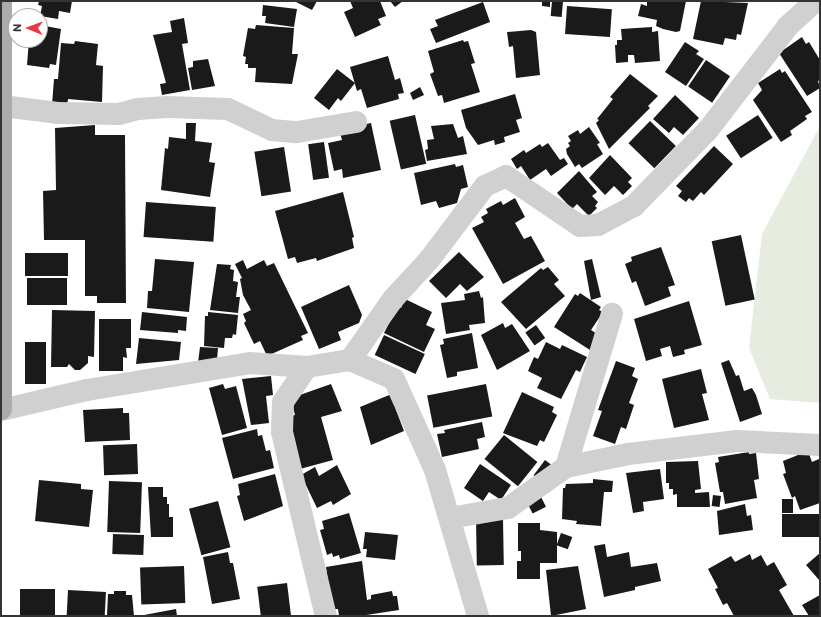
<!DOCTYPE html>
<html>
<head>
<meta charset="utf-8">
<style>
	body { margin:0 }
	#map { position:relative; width:821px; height:617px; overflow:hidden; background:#fff; font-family:Commissioner,sans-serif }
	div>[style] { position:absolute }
	.green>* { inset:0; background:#e6ecdf }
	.building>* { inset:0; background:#1a1a1a; transform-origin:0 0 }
	.minor>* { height:22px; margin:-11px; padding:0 11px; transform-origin:11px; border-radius:11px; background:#d0d0d0 }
	.major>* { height:22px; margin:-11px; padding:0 11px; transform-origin:11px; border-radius:11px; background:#ababab }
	span { translate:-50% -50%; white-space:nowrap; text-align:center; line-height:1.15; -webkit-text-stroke:4px #fff; paint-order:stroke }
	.frame { position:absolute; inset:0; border:2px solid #333; pointer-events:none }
	.north { position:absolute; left:8px; top:8px; width:40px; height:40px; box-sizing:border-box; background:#fff; border:1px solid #adadad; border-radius:50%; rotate:271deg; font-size:11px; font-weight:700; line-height:16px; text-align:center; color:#333 }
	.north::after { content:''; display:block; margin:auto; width:14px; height:18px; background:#e63946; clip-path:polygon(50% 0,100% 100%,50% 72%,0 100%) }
</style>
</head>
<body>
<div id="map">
	<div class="green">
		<div style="clip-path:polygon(820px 126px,820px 403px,770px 399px,749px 348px,762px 234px)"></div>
	</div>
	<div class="building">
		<div style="clip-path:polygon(39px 1px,72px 1px,70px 13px,59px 11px,58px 19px,40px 16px,42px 6px,38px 5px)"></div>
		<div style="clip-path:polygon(294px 1px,317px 1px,312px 10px)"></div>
		<div style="clip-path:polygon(350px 1px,380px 1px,386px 16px,378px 19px,381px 25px,355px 37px,344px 12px,353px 8px)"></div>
		<div style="clip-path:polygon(390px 1px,403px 1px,395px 7px)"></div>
		<div style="clip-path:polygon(542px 1px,550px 1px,550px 7px,542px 6px)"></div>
		<div style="left:552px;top:1px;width:11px;height:15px;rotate:5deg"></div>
		<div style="clip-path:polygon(647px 1px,686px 1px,680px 31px,676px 32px,663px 29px,656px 26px,657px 20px,638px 16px,641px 4px,647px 6px)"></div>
		<div style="clip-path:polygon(701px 1px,748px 3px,741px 35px,737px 34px,736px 40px,725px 38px,723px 45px,693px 39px)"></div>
		<div style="clip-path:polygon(483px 2px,490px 22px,436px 43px,430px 29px,438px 26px,435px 20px)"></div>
		<div style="clip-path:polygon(263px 5px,297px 9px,294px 27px,265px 23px,266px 16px,262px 16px)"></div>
		<div style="left:567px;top:6px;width:45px;height:28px;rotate:4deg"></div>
		<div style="clip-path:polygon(184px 18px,188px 43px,182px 44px,190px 90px,162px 95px,160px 84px,166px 83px,153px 35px,172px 32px,170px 21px)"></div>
		<div style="clip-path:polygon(40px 25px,61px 29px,56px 65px,50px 64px,49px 68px,27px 65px,29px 40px,40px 40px)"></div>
		<div style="clip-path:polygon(256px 25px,294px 28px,292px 54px,298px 54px,292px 84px,255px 82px,256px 68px,248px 68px,248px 64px,245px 64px,246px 57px,243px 56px,248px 28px,255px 29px)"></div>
		<div style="clip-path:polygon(652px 27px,652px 32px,658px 31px,660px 61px,635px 63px,634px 55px,628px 55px,628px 62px,616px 63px,615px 45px,617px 45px,617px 40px,622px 40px,621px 29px)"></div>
		<div style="clip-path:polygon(531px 30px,536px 32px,540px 75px,516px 78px,513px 46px,509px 47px,507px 32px)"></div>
		<div style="clip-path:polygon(802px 37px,806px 44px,809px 42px,820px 60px,820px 80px,818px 81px,820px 88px,807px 96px,779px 53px)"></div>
		<div style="clip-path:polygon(463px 40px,464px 42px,468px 41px,475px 63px,471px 64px,480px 92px,444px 103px,442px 95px,438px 96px,430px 74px,434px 72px,428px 51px)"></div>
		<div style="clip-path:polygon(75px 41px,98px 44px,96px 65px,103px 66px,102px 102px,68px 99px,67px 106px,52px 105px,54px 79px,58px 79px,61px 43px,74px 44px)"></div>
		<div style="clip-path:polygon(685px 42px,699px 51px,696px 54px,704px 59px,686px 86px,665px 72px)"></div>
		<div style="clip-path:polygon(388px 56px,395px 80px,400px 78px,404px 93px,398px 94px,399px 99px,367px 108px,361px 89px,357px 91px,350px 67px)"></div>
		<div style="clip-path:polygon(208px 59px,215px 86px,192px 90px,188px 68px,193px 67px,193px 61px)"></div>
		<div style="left:706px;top:60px;width:29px;height:32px;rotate:34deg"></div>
		<div style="clip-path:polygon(337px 69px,355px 83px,341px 101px,338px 98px,329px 110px,314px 98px)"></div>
		<div style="clip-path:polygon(780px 69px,782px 73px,785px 71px,812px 112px,805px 116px,807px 119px,790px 131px,792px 135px,781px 142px,753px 100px,762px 90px,758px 83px)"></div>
		<div style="clip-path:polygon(630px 74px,658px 96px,648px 106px,650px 108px,609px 149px,596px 123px,599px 120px,597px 119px,613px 99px,610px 97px)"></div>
		<div style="clip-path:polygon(420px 87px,424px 95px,413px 100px,410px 93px)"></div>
		<div style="clip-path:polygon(515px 94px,522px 118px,516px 120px,520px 132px,504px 137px,505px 142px,495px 145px,494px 140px,478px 145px,466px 128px,461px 110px)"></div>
		<div style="clip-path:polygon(675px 95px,699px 118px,683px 135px,674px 127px,669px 133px,653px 119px)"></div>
		<div style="left:415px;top:115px;width:50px;height:26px;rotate:77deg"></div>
		<div style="left:758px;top:115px;width:27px;height:38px;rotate:57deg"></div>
		<div style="left:650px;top:121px;width:36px;height:31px;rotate:44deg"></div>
		<div style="clip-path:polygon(186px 123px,196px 123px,195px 141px,212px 143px,209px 162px,215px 163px,210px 197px,161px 190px,165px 148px,168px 149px,169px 137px,186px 139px)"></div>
		<div style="clip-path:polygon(371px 123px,381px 170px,343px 178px,342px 169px,334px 171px,328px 143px,342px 140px,340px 133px,347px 128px)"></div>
		<div style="clip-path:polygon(453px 124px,458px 138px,463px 136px,467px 154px,427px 161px,425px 150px,428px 149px,427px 140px,434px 139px,431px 126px)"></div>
		<div style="clip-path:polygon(95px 125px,95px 135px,125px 135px,126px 303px,97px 303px,97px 296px,85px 296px,85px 240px,44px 240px,43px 191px,56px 190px,55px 128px)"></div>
		<div style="clip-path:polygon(589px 127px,600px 143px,597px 144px,603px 154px,582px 168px,579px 164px,575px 167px,567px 154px,566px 149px,570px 146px,568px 143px,571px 141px,568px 136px,578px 130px,580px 134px)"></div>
		<div style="left:324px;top:142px;width:36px;height:16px;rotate:82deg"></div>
		<div style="clip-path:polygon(548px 143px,560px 160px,564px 158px,568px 164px,551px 176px,546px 169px,530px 180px,521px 166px,517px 169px,511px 159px,524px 150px,526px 153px,540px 144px,542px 147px)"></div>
		<div style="clip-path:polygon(714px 146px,733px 164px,704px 195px,701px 192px,693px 201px,689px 198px,686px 202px,678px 196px,682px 191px,676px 186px)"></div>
		<div style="left:284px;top:147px;width:45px;height:30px;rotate:81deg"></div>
		<div style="clip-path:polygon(610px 155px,632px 178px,628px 182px,632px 186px,623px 195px,614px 186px,605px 195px,589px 178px)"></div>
		<div style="clip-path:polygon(455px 164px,456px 167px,463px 165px,468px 187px,461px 189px,457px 203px,439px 208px,436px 201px,421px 205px,414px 173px)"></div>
		<div style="clip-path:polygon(579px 171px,597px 192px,592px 196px,598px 202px,595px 206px,597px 208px,589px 216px,577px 204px,572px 209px,557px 193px)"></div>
		<div style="clip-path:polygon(343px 192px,354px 237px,352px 238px,354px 248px,317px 261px,316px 258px,297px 263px,295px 257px,288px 259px,275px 211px)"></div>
		<div style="clip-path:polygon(515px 198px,525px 217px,515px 223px,524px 239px,531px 236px,545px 261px,503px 284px,472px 228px,484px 222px,481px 217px,488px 213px,486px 209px,501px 201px,503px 205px)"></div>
		<div style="left:146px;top:202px;width:70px;height:35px;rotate:4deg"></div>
		<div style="left:741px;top:235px;width:66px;height:30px;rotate:78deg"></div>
		<div style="clip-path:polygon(661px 247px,675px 285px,668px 287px,671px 296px,645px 306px,636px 281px,632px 283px,625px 264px,632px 261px,631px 257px)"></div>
		<div style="clip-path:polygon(459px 252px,484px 277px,467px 291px,460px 284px,446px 298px,429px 281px)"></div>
		<div style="left:25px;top:253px;width:43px;height:23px"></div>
		<div style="clip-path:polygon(155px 259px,194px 262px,189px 312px,147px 308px,148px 291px,152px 291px)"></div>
		<div style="clip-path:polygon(592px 259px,601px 297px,591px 300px,584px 261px)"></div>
		<div style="clip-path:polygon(243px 260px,247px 269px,264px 260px,267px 266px,274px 263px,308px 333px,301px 336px,303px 340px,267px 356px,260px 341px,254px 344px,244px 323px,246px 321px,243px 314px,251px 310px,243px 295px,240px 279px,242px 278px,235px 264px)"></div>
		<div style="clip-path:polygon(217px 264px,231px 265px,230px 269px,234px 270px,233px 281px,238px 282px,236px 297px,240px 297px,238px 313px,210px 310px)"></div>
		<div style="clip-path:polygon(548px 267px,559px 280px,554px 284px,565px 296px,526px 329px,501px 302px,541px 268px,543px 270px)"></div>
		<div style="left:27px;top:278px;width:40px;height:27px"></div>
		<div style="clip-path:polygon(349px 285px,362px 315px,359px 323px,338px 332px,341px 340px,319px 349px,301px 307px)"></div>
		<div style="clip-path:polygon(479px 291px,481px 298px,483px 297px,485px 323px,469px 325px,470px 330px,446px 334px,441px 303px,465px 300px,464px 294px)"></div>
		<div style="clip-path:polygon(580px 293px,601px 307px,599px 310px,603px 312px,591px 330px,599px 335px,590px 350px,554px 327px,575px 294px,578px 296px)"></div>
		<div style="clip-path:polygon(405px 299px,432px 312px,426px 325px,435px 329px,424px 352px,384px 333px,398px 306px,401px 308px)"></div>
		<div style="clip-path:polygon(689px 301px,702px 345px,684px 350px,685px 354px,673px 357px,670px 346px,660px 349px,662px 356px,646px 361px,634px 319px)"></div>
		<div style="clip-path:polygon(52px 310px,95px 311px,94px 357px,88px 356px,88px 363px,80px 370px,75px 370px,69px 364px,67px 367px,51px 367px)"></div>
		<div style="clip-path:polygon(142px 312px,187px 317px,186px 331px,178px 330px,178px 333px,140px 330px)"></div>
		<div style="clip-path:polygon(208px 312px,238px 315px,236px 335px,233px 334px,232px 338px,225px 338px,224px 348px,204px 346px,205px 316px,208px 316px)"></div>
		<div style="clip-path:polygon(99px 319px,131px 319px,131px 348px,126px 348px,127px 358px,123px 357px,123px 371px,99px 371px)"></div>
		<div style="clip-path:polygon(503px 323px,505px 328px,512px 324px,530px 351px,497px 370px,481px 335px)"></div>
		<div style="left:536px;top:325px;width:16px;height:13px;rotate:55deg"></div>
		<div style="clip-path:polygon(472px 333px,478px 368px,457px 372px,457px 376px,447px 378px,440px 345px,444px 344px,443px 339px)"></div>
		<div style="left:384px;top:335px;width:45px;height:22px;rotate:25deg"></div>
		<div style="clip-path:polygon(139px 338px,181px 342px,179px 360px,136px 364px)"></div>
		<div style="left:25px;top:342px;width:21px;height:42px"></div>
		<div style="clip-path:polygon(546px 342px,560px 349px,562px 345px,587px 357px,580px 372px,576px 370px,561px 399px,537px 388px,542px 378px,528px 371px,534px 357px,538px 359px)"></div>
		<div style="clip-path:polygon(200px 347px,218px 348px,217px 360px,198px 363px)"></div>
		<div style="clip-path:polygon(729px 360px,736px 376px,739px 375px,744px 391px,752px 388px,756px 395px,762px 414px,740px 422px,721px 363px)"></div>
		<div style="clip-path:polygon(616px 361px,635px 368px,632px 376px,638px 379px,629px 403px,634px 405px,626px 429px,621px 427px,615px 444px,593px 436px,602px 411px,598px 410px)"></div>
		<div style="clip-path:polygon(701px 369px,707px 393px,702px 394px,709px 420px,674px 428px,662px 379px)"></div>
		<div style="clip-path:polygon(271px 376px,273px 395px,266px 396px,269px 423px,251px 425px,242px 379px)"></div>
		<div style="clip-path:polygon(223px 384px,225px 389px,236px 386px,247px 428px,222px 435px,209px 388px)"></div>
		<div style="clip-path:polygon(331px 384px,342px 411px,321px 417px,333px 460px,300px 469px,285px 418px,295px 415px,292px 403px,297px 396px)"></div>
		<div style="left:486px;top:384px;width:33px;height:60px;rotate:79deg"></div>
		<div style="clip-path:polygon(522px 392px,554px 407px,552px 412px,557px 415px,544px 442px,540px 440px,537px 446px,503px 433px)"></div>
		<div style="clip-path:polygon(394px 393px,396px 410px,404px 431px,371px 445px,360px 407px)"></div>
		<div style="clip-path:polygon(123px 408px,123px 413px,129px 413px,130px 440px,85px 442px,83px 410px)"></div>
		<div style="clip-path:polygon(482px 422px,485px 437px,477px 439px,479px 449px,442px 457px,437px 434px,445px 433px,444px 430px)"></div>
		<div style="clip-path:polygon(257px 429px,258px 436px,262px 435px,266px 451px,270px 450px,274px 468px,233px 479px,222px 438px)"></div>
		<div style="left:504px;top:435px;width:43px;height:31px;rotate:39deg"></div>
		<div style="left:137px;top:444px;width:30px;height:34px;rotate:88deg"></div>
		<div style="clip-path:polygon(808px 451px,812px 462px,819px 459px,820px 462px,820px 503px,800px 510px,795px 496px,792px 498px,783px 474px,786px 473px,783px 461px)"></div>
		<div style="clip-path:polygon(749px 452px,749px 454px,756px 453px,759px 479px,754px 480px,757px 498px,725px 504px,723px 492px,720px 492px,715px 463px,719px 462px,718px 457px)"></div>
		<div style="left:545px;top:460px;width:10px;height:19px;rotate:37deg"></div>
		<div style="clip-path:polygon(698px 461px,701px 489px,695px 490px,695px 493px,709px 492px,710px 507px,677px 507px,677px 494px,673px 495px,673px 489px,669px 489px,669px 483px,666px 483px,666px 462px)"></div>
		<div style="clip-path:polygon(480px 464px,511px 485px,501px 500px,489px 492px,483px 501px,464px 488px)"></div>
		<div style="clip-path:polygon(337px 465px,351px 494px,333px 505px,331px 501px,317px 508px,301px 475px,315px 467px,319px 476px)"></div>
		<div style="clip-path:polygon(660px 469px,664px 499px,643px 502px,644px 511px,633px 513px,626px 473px)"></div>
		<div style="clip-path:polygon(275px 474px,283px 506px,244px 521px,237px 496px,240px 495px,238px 484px)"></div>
		<div style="clip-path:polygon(593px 479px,613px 481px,612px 492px,604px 492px,601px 526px,576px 524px,577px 521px,562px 519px,563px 488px,565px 488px,566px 484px,593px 483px)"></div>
		<div style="clip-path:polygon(39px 480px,81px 484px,81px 489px,93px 490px,89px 527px,35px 521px)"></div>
		<div style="left:109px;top:481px;width:33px;height:51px;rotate:2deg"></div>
		<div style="clip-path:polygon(148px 487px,163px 487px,163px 497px,167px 497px,167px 504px,169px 504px,169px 517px,173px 517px,173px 537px,151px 537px)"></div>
		<div style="left:713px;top:495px;width:8px;height:11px;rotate:7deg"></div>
		<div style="left:541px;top:497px;width:11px;height:15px;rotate:63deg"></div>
		<div style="left:782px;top:499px;width:11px;height:14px"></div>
		<div style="left:218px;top:501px;width:48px;height:30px;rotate:75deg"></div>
		<div style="clip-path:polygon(745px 504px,747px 516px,751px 515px,753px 530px,719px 535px,717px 511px)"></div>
		<div style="clip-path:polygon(349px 513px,361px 553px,340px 559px,339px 555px,333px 557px,332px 553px,327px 555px,320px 530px,324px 529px,322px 521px)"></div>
		<div style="left:820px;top:514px;width:23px;height:38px;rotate:90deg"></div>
		<div style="left:503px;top:519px;width:46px;height:27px;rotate:89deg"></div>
		<div style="clip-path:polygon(518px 523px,540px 523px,540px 530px,557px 532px,557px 563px,540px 563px,540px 579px,517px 579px,517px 561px,521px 561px,521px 551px,518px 551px)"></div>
		<div style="clip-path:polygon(365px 532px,398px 535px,395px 560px,366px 557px,367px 549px,363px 549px)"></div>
		<div style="left:561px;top:533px;width:12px;height:13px;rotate:20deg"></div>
		<div style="left:113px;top:534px;width:31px;height:20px;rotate:2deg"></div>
		<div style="clip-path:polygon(605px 544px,607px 557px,629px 552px,631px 567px,657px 563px,661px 581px,635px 587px,635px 590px,604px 597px,594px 546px)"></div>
		<div style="clip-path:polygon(228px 552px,230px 563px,233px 563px,240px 599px,212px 604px,203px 557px)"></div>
		<div style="clip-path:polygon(820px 553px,820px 581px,806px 565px)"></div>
		<div style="clip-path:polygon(750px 554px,752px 560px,761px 555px,767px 566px,774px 562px,787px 585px,779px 590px,794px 616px,734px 616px,727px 603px,723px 605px,715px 589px,718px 588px,708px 569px,731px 556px,735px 562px)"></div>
		<div style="clip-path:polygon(362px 561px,367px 600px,371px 599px,371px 595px,392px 591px,393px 596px,397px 596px,399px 610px,360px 616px,339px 616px,338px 609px,332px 609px,326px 567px)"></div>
		<div style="left:184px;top:566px;width:37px;height:44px;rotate:88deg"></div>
		<div style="clip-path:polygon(578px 566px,586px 609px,551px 616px,546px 570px)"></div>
		<div style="left:287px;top:583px;width:33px;height:30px;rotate:83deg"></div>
		<div style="left:20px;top:589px;width:35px;height:27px"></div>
		<div style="left:68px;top:590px;width:38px;height:26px;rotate:3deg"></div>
		<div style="clip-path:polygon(114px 591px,126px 591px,126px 595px,132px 595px,134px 616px,107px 616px,108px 594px,114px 594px)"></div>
		<div style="clip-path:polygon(820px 595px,820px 616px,809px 616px,802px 605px)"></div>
		<div style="clip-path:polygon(176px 609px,177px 616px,144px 616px,144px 615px)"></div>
	</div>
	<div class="minor">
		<div style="left:2px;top:106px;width:56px;rotate:7.1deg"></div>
		<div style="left:58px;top:113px;width:61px;rotate:0.9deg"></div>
		<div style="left:119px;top:114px;width:20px;rotate:-15deg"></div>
		<div style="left:138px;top:109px;width:29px;rotate:-4deg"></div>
		<div style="left:167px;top:107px;width:61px;rotate:1.9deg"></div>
		<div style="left:228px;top:109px;width:49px;rotate:25.5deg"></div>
		<div style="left:272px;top:130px;width:25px;rotate:5deg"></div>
		<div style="left:297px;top:132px;width:60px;rotate:-9.6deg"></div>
		<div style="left:350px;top:360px;width:75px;rotate:-54.8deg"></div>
		<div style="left:393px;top:299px;width:53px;rotate:-47.3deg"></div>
		<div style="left:429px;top:260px;width:93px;rotate:-52.9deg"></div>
		<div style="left:485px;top:186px;width:23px;rotate:-25deg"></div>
		<div style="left:506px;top:176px;width:89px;rotate:34deg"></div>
		<div style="left:580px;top:226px;width:18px;rotate:-3deg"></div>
		<div style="left:598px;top:225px;width:41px;rotate:-27.8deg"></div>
		<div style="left:634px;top:206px;width:106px;rotate:-45.8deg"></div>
		<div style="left:708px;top:130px;width:131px;rotate:-52.4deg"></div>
		<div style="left:788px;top:26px;width:38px;rotate:-42deg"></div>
		<div style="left:307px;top:367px;width:42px;rotate:124.4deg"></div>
		<div style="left:283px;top:402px;width:30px;rotate:92deg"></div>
		<div style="left:282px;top:432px;width:189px;rotate:76.6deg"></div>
		<div style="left:1px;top:410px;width:88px;rotate:-13.1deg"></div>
		<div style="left:87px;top:390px;width:165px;rotate:-9.4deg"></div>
		<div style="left:250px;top:363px;width:57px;rotate:4deg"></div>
		<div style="left:307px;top:367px;width:44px;rotate:-9.2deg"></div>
		<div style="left:350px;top:360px;width:48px;rotate:23.4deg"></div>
		<div style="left:394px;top:379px;width:100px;rotate:65.7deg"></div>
		<div style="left:435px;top:470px;width:152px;rotate:73.6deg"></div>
		<div style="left:566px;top:467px;width:160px;rotate:-73.3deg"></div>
		<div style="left:450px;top:518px;width:59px;rotate:-9.8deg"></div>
		<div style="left:508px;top:508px;width:71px;rotate:-35.3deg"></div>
		<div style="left:566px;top:467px;width:63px;rotate:-11.8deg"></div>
		<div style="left:628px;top:454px;width:110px;rotate:-6.8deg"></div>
		<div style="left:737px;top:441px;width:83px;rotate:2.8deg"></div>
	</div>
	<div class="major">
		<div style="left:1px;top:409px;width:408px;rotate:-90deg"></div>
	</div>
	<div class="frame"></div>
	<div class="north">N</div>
</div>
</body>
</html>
